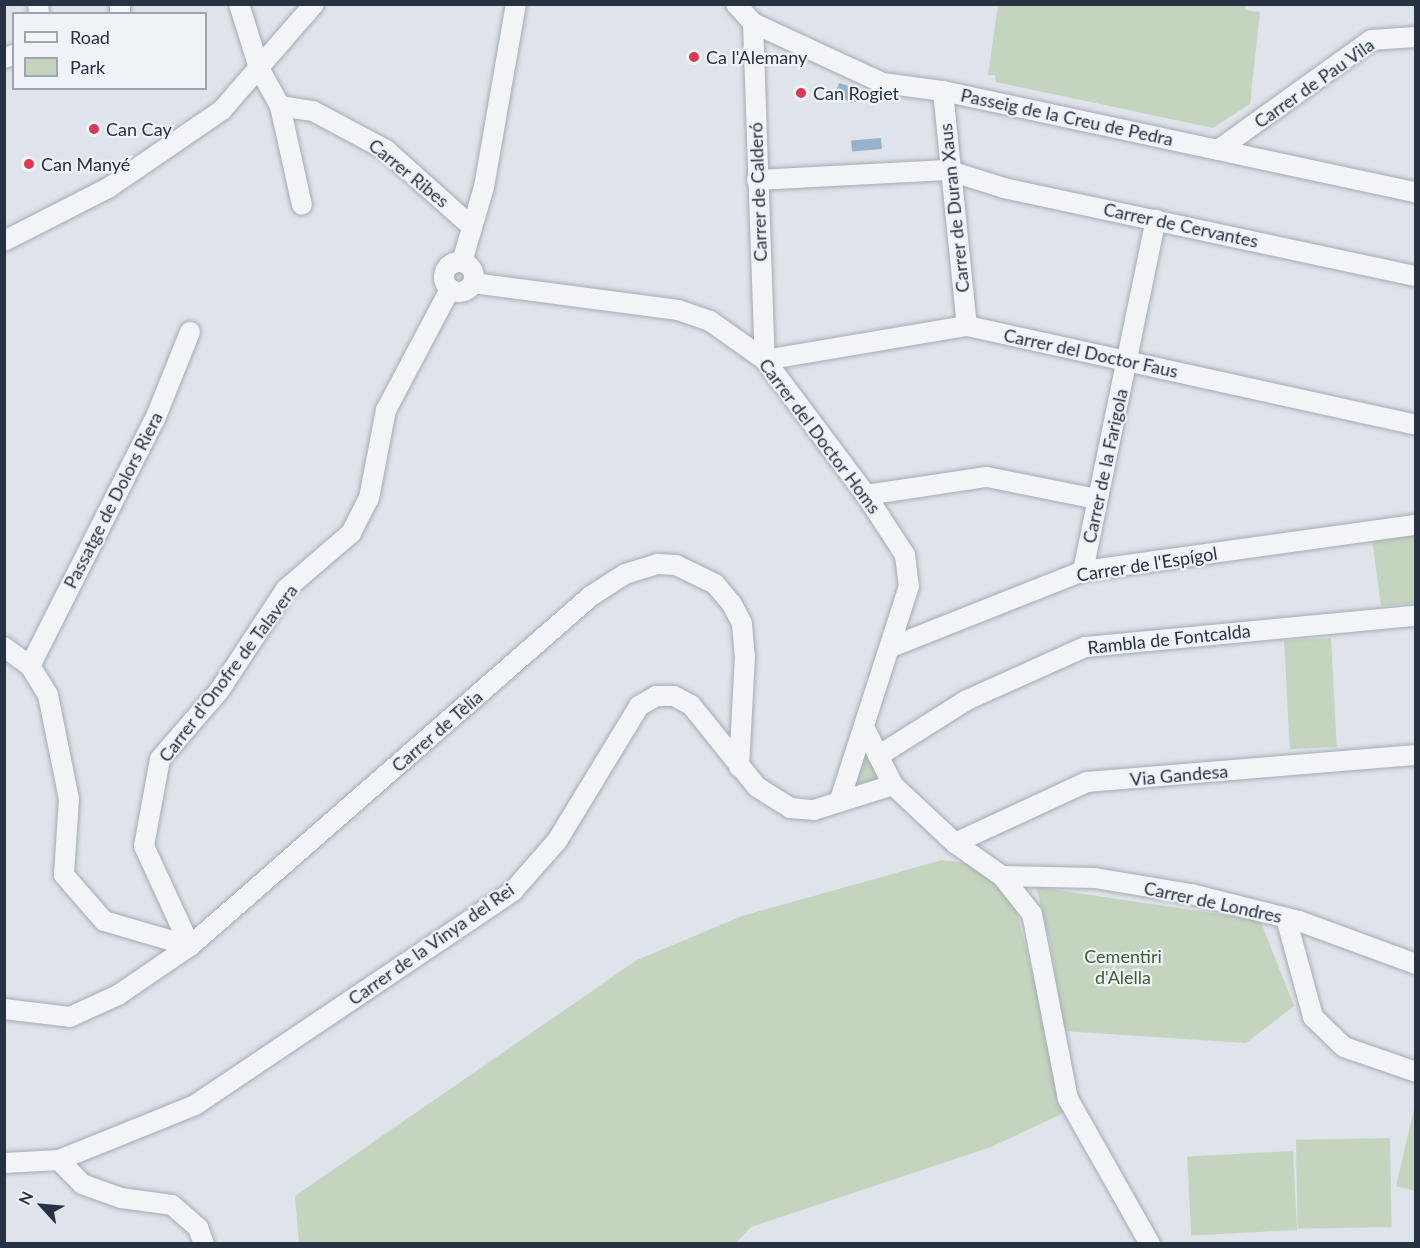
<!DOCTYPE html>
<html>
<head>
<meta charset="utf-8">
<style>
	body { margin:0 }
	#map { position:relative; width:1420px; height:1248px; overflow:hidden; background:#dfe3ea; font-family:Lato,sans-serif }
	div>[style] { position:absolute }
	.green>* { inset:0; background:#c5d4bf; transform-origin:0 0 }
	.water>* { inset:0; background:#96b2cd; transform-origin:0 0 }
	.roads { filter:drop-shadow(0 0 2px #a4aab4) drop-shadow(0 0 2px #a4aab4) }
	.street>* { height:20px; margin:-10px; padding:0 10px; transform-origin:10px; border-radius:10px; background:#f2f4f8 }
	.street>.ring { margin:-10px; padding:0; box-sizing:content-box; background:none; border:20px solid #f2f4f8; border-radius:50% }
	.dots>* { width:16px; height:16px; translate:-50% -50%; box-sizing:border-box; border:3px solid #eff2f7; border-radius:50% }
	span { translate:-50% -50%; white-space:nowrap; text-align:center; line-height:1.15; -webkit-text-stroke:4.5px #eff2f7; paint-order:stroke }
	.poi-label { font-size:18px; color:#263142 }
	.left { translate:0 -50%; text-align:left }
	.street-label { font-size:18px; color:#263142 }
	.park-label { font-size:18px; color:#3c6032 }
	.frame { position:absolute; inset:0; border:6px solid #263142; pointer-events:none }
	.legend { position:absolute; left:12px; top:12px; width:195px; height:78px; box-sizing:border-box; background:#eff2f7; border:2px solid #9fa5af; margin:0; padding:8px 10px; list-style:none; font-size:18px; color:#263142 }
	.legend li { display:flex; align-items:center; gap:12px; height:30px }
	.legend b { width:30px; border:2px solid #9fa5af }
	.north { position:absolute; left:12px; top:1176px; width:60px; height:60px; -webkit-text-stroke:4px #eff2f7; paint-order:stroke; rotate:296deg; font-size:16px; font-weight:700; line-height:24px; text-align:center; color:#263142 }
	.north::after { content:''; display:block; margin:auto; width:21px; height:27px; background:#263142; clip-path:polygon(50% 0,100% 100%,50% 72%,0 100%) }
</style>
</head>
<body>
<div id="map">
	<div class="green">
		<div style="clip-path:polygon(1246px 5px,1245px 10px,1260px 12px,1250px 104px,1213px 128px,996px 82px,995px 75px,988px 75px,998px 5px)"></div>
		<div style="clip-path:polygon(1415px 535px,1415px 603px,1381px 606px,1372px 539px)"></div>
		<div style="left:1331px;top:638px;width:109px;height:47px;rotate:87deg"></div>
		<div style="clip-path:polygon(868px 751px,881px 779px,855px 785px)"></div>
		<div style="clip-path:polygon(942px 860px,971px 864px,1013px 898px,1068px 1111px,991px 1147px,751px 1227px,736px 1243px,299px 1243px,295px 1196px,637px 960px,742px 916px)"></div>
		<div style="clip-path:polygon(1036px 887px,1260px 920px,1294px 1006px,1246px 1043px,1063px 1031px,1051px 945px)"></div>
		<div style="clip-path:polygon(1415px 1105px,1416px 1191px,1415px 1191px,1396px 1186px)"></div>
		<div style="left:1390px;top:1138px;width:89px;height:94px;rotate:89deg"></div>
		<div style="left:1293px;top:1151px;width:79px;height:106px;rotate:87deg"></div>
	</div>
	<div class="water">
		<div style="clip-path:polygon(839px 83px,856px 88px,858px 101px,850px 103px,836px 92px)"></div>
		<div style="left:881px;top:138px;width:11px;height:30px;rotate:85deg"></div>
	</div>
	<div class="roads">
		<div class="street">
			<div style="left:38px;top:4px;width:10px;rotate:84deg"></div>
			<div style="left:120px;top:4px;width:10px;rotate:90deg"></div>
			<div style="left:239px;top:4px;width:67px;rotate:72.6deg"></div>
			<div style="left:259px;top:68px;width:43px;rotate:61.1deg"></div>
			<div style="left:280px;top:106px;width:33px;rotate:9deg"></div>
			<div style="left:313px;top:111px;width:83px;rotate:28.1deg"></div>
			<div style="left:386px;top:150px;width:115px;rotate:41.8deg"></div>
			<div style="left:736px;top:4px;width:25px;rotate:48deg"></div>
			<div style="left:753px;top:23px;width:143px;rotate:24.8deg"></div>
			<div style="left:883px;top:83px;width:61px;rotate:7.6deg"></div>
			<div style="left:943px;top:91px;width:484px;rotate:12.1deg"></div>
			<div style="left:753px;top:23px;width:337px;rotate:88deg"></div>
			<div style="left:4px;top:58px;width:10px;rotate:-17deg"></div>
			<div style="left:943px;top:91px;width:236px;rotate:84.2deg"></div>
			<div style="left:280px;top:106px;width:101px;rotate:77.5deg"></div>
			<div style="left:1218px;top:150px;width:188px;rotate:-35.7deg"></div>
			<div style="left:1371px;top:40px;width:45px;rotate:-3.8deg"></div>
			<div style="left:757px;top:180px;width:190px;rotate:-3deg"></div>
			<div style="left:947px;top:170px;width:60px;rotate:17.5deg"></div>
			<div style="left:1004px;top:188px;width:421px;rotate:12.1deg"></div>
			<div style="left:4px;top:241px;width:117px;rotate:-27deg"></div>
			<div style="left:108px;top:188px;width:138px;rotate:-34.4deg"></div>
			<div style="left:222px;top:110px;width:140px;rotate:-49deg"></div>
			<div style="left:462px;top:262px;width:78px;rotate:-73.7deg"></div>
			<div style="left:484px;top:187px;width:186px;rotate:-80.1deg"></div>
			<div class="ring" style="left:444px;top:262px;width:10px;height:10px"></div>
			<div style="left:473px;top:283px;width:207px;rotate:7.5deg"></div>
			<div style="left:678px;top:310px;width:34px;rotate:19deg"></div>
			<div style="left:710px;top:321px;width:67px;rotate:35.3deg"></div>
			<div style="left:765px;top:360px;width:169px;rotate:53.2deg"></div>
			<div style="left:866px;top:495px;width:72px;rotate:57deg"></div>
			<div style="left:905px;top:555px;width:31px;rotate:83deg"></div>
			<div style="left:909px;top:586px;width:224px;rotate:107.9deg"></div>
			<div style="left:765px;top:360px;width:205px;rotate:-9.6deg"></div>
			<div style="left:967px;top:326px;width:460px;rotate:12.4deg"></div>
			<div style="left:866px;top:495px;width:122px;rotate:-8.5deg"></div>
			<div style="left:987px;top:477px;width:112px;rotate:11.3deg"></div>
			<div style="left:1083px;top:571px;width:359px;rotate:-78.3deg"></div>
			<div style="left:4px;top:647px;width:32px;rotate:36deg"></div>
			<div style="left:30px;top:666px;width:34px;rotate:58deg"></div>
			<div style="left:48px;top:695px;width:106px;rotate:78.6deg"></div>
			<div style="left:69px;top:799px;width:76px;rotate:93.8deg"></div>
			<div style="left:64px;top:875px;width:61px;rotate:49deg"></div>
			<div style="left:104px;top:921px;width:90px;rotate:16.2deg"></div>
			<div style="left:190px;top:946px;width:110px;rotate:-114.7deg"></div>
			<div style="left:144px;top:846px;width:88px;rotate:-79.6deg"></div>
			<div style="left:160px;top:759px;width:90px;rotate:-49.1deg"></div>
			<div style="left:219px;top:691px;width:122px;rotate:-56.7deg"></div>
			<div style="left:286px;top:589px;width:86px;rotate:-40.7deg"></div>
			<div style="left:351px;top:533px;width:39px;rotate:-63deg"></div>
			<div style="left:369px;top:498px;width:90px;rotate:-79.1deg"></div>
			<div style="left:386px;top:410px;width:137px;rotate:-62.1deg"></div>
			<div style="left:891px;top:647px;width:206px;rotate:-21.6deg"></div>
			<div style="left:1083px;top:571px;width:336px;rotate:-7.9deg"></div>
			<div style="left:30px;top:666px;width:277px;rotate:-63.2deg"></div>
			<div style="left:155px;top:419px;width:94px;rotate:-68.1deg"></div>
			<div style="left:866px;top:731px;width:60px;rotate:63.4deg"></div>
			<div style="left:893px;top:785px;width:85px;rotate:43.1deg"></div>
			<div style="left:955px;top:843px;width:57px;rotate:35.1deg"></div>
			<div style="left:1002px;top:876px;width:48px;rotate:51.7deg"></div>
			<div style="left:1032px;top:914px;width:188px;rotate:79deg"></div>
			<div style="left:1068px;top:1099px;width:167px;rotate:60.5deg"></div>
			<div style="left:878px;top:756px;width:105px;rotate:-32.2deg"></div>
			<div style="left:967px;top:700px;width:129px;rotate:-24.2deg"></div>
			<div style="left:1085px;top:647px;width:332px;rotate:-5.4deg"></div>
			<div style="left:955px;top:843px;width:145px;rotate:-24.8deg"></div>
			<div style="left:1087px;top:782px;width:330px;rotate:-4.7deg"></div>
			<div style="left:1002px;top:876px;width:93px;rotate:1.2deg"></div>
			<div style="left:1095px;top:878px;width:97px;rotate:9.5deg"></div>
			<div style="left:1191px;top:894px;width:111px;rotate:14deg"></div>
			<div style="left:1299px;top:921px;width:125px;rotate:20.2deg"></div>
			<div style="left:1286px;top:918px;width:103px;rotate:74.7deg"></div>
			<div style="left:1313px;top:1017px;width:43px;rotate:44.1deg"></div>
			<div style="left:1344px;top:1047px;width:76px;rotate:19.1deg"></div>
			<div style="left:4px;top:1009px;width:66px;rotate:6.9deg"></div>
			<div style="left:70px;top:1017px;width:53px;rotate:-24.6deg"></div>
			<div style="left:118px;top:995px;width:87px;rotate:-34.2deg"></div>
			<div style="left:190px;top:946px;width:532px;rotate:-41.12deg"></div>
			<div style="left:591px;top:596px;width:40px;rotate:-32.9deg"></div>
			<div style="left:625px;top:574px;width:34px;rotate:-17deg"></div>
			<div style="left:658px;top:564px;width:18px;rotate:3deg"></div>
			<div style="left:676px;top:565px;width:43px;rotate:26deg"></div>
			<div style="left:715px;top:584px;width:26px;rotate:50deg"></div>
			<div style="left:732px;top:604px;width:22px;rotate:63deg"></div>
			<div style="left:742px;top:624px;width:32px;rotate:85deg"></div>
			<div style="left:745px;top:656px;width:111px;rotate:93.1deg"></div>
			<div style="left:59px;top:1160px;width:33px;rotate:46deg"></div>
			<div style="left:82px;top:1184px;width:41px;rotate:19.7deg"></div>
			<div style="left:121px;top:1198px;width:51px;rotate:7.8deg"></div>
			<div style="left:172px;top:1205px;width:35px;rotate:41deg"></div>
			<div style="left:198px;top:1228px;width:17px;rotate:69deg"></div>
			<div style="left:4px;top:1163px;width:55px;rotate:-3.1deg"></div>
			<div style="left:59px;top:1160px;width:147px;rotate:-22deg"></div>
			<div style="left:195px;top:1105px;width:383px;rotate:-33.9deg"></div>
			<div style="left:513px;top:891px;width:67px;rotate:-48.7deg"></div>
			<div style="left:557px;top:841px;width:158px;rotate:-58.7deg"></div>
			<div style="left:639px;top:706px;width:20px;rotate:-30deg"></div>
			<div style="left:656px;top:696px;width:18px"></div>
			<div style="left:674px;top:696px;width:19px;rotate:28deg"></div>
			<div style="left:691px;top:705px;width:105px;rotate:51.2deg"></div>
			<div style="left:757px;top:787px;width:39px;rotate:32deg"></div>
			<div style="left:790px;top:808px;width:24px;rotate:5deg"></div>
			<div style="left:814px;top:810px;width:83px;rotate:-17.6deg"></div>
		</div>
	</div>
	<div class="dots">
		<div style="left:694px;top:57px;background:#dc3753"></div>
		<div style="left:801px;top:93px;background:#dc3753"></div>
		<div style="left:94px;top:129px;background:#dc3753"></div>
		<div style="left:29px;top:164px;background:#dc3753"></div>
	</div>
	<div class="poi-label">
		<span class="left" style="left:706px;top:57px">Ca l'Alemany</span>
		<span class="left" style="left:813px;top:93px">Can Rogiet</span>
		<span class="left" style="left:106px;top:129px">Can Cay</span>
		<span class="left" style="left:41px;top:164px">Can Manyé</span>
	</div>
	<div class="street-label">
		<span style="left:1314px;top:83px;rotate:-35deg">Carrer de Pau Vila</span>
		<span style="left:1067px;top:117px;rotate:12deg">Passeig de la Creu de Pedra</span>
		<span style="left:409px;top:173px;rotate:39deg">Carrer Ribes</span>
		<span style="left:758px;top:192px;rotate:-92deg">Carrer de Calderó</span>
		<span style="left:954px;top:208px;rotate:-96deg">Carrer de Duran Xaus</span>
		<span style="left:1181px;top:225px;rotate:12deg">Carrer de Cervantes</span>
		<span style="left:1091px;top:353px;rotate:12deg">Carrer del Doctor Faus</span>
		<span style="left:820px;top:436px;rotate:53deg">Carrer del Doctor Homs</span>
		<span style="left:1105px;top:466px;rotate:-78deg">Carrer de la Farigola</span>
		<span style="left:113px;top:500px;rotate:-63deg">Passatge de Dolors Riera</span>
		<span style="left:1147px;top:564px;rotate:-9deg">Carrer de l'Espígol</span>
		<span style="left:1169px;top:639px;rotate:-6deg">Rambla de Fontcalda</span>
		<span style="left:228px;top:673px;rotate:-53deg">Carrer d'Onofre de Talavera</span>
		<span style="left:437px;top:731px;rotate:-41deg">Carrer de Tèlia</span>
		<span style="left:1179px;top:775px;rotate:-5deg">Via Gandesa</span>
		<span style="left:1213px;top:902px;rotate:12deg">Carrer de Londres</span>
		<span style="left:431px;top:944px;rotate:-35deg">Carrer de la Vinya del Rei</span>
	</div>
	<div class="park-label">
		<span style="left:1123px;top:967px">Cementiri<br>d'Alella</span>
	</div>
	<div class="frame"></div>
	<ul class="legend">
	<li><b style="height:8px;background:#f2f4f8"></b>Road</li>
	<li><b style="height:16px;background:#c5d4bf"></b>Park</li>
	</ul>
	<div class="north">N</div>
</div>
</body>
</html>
